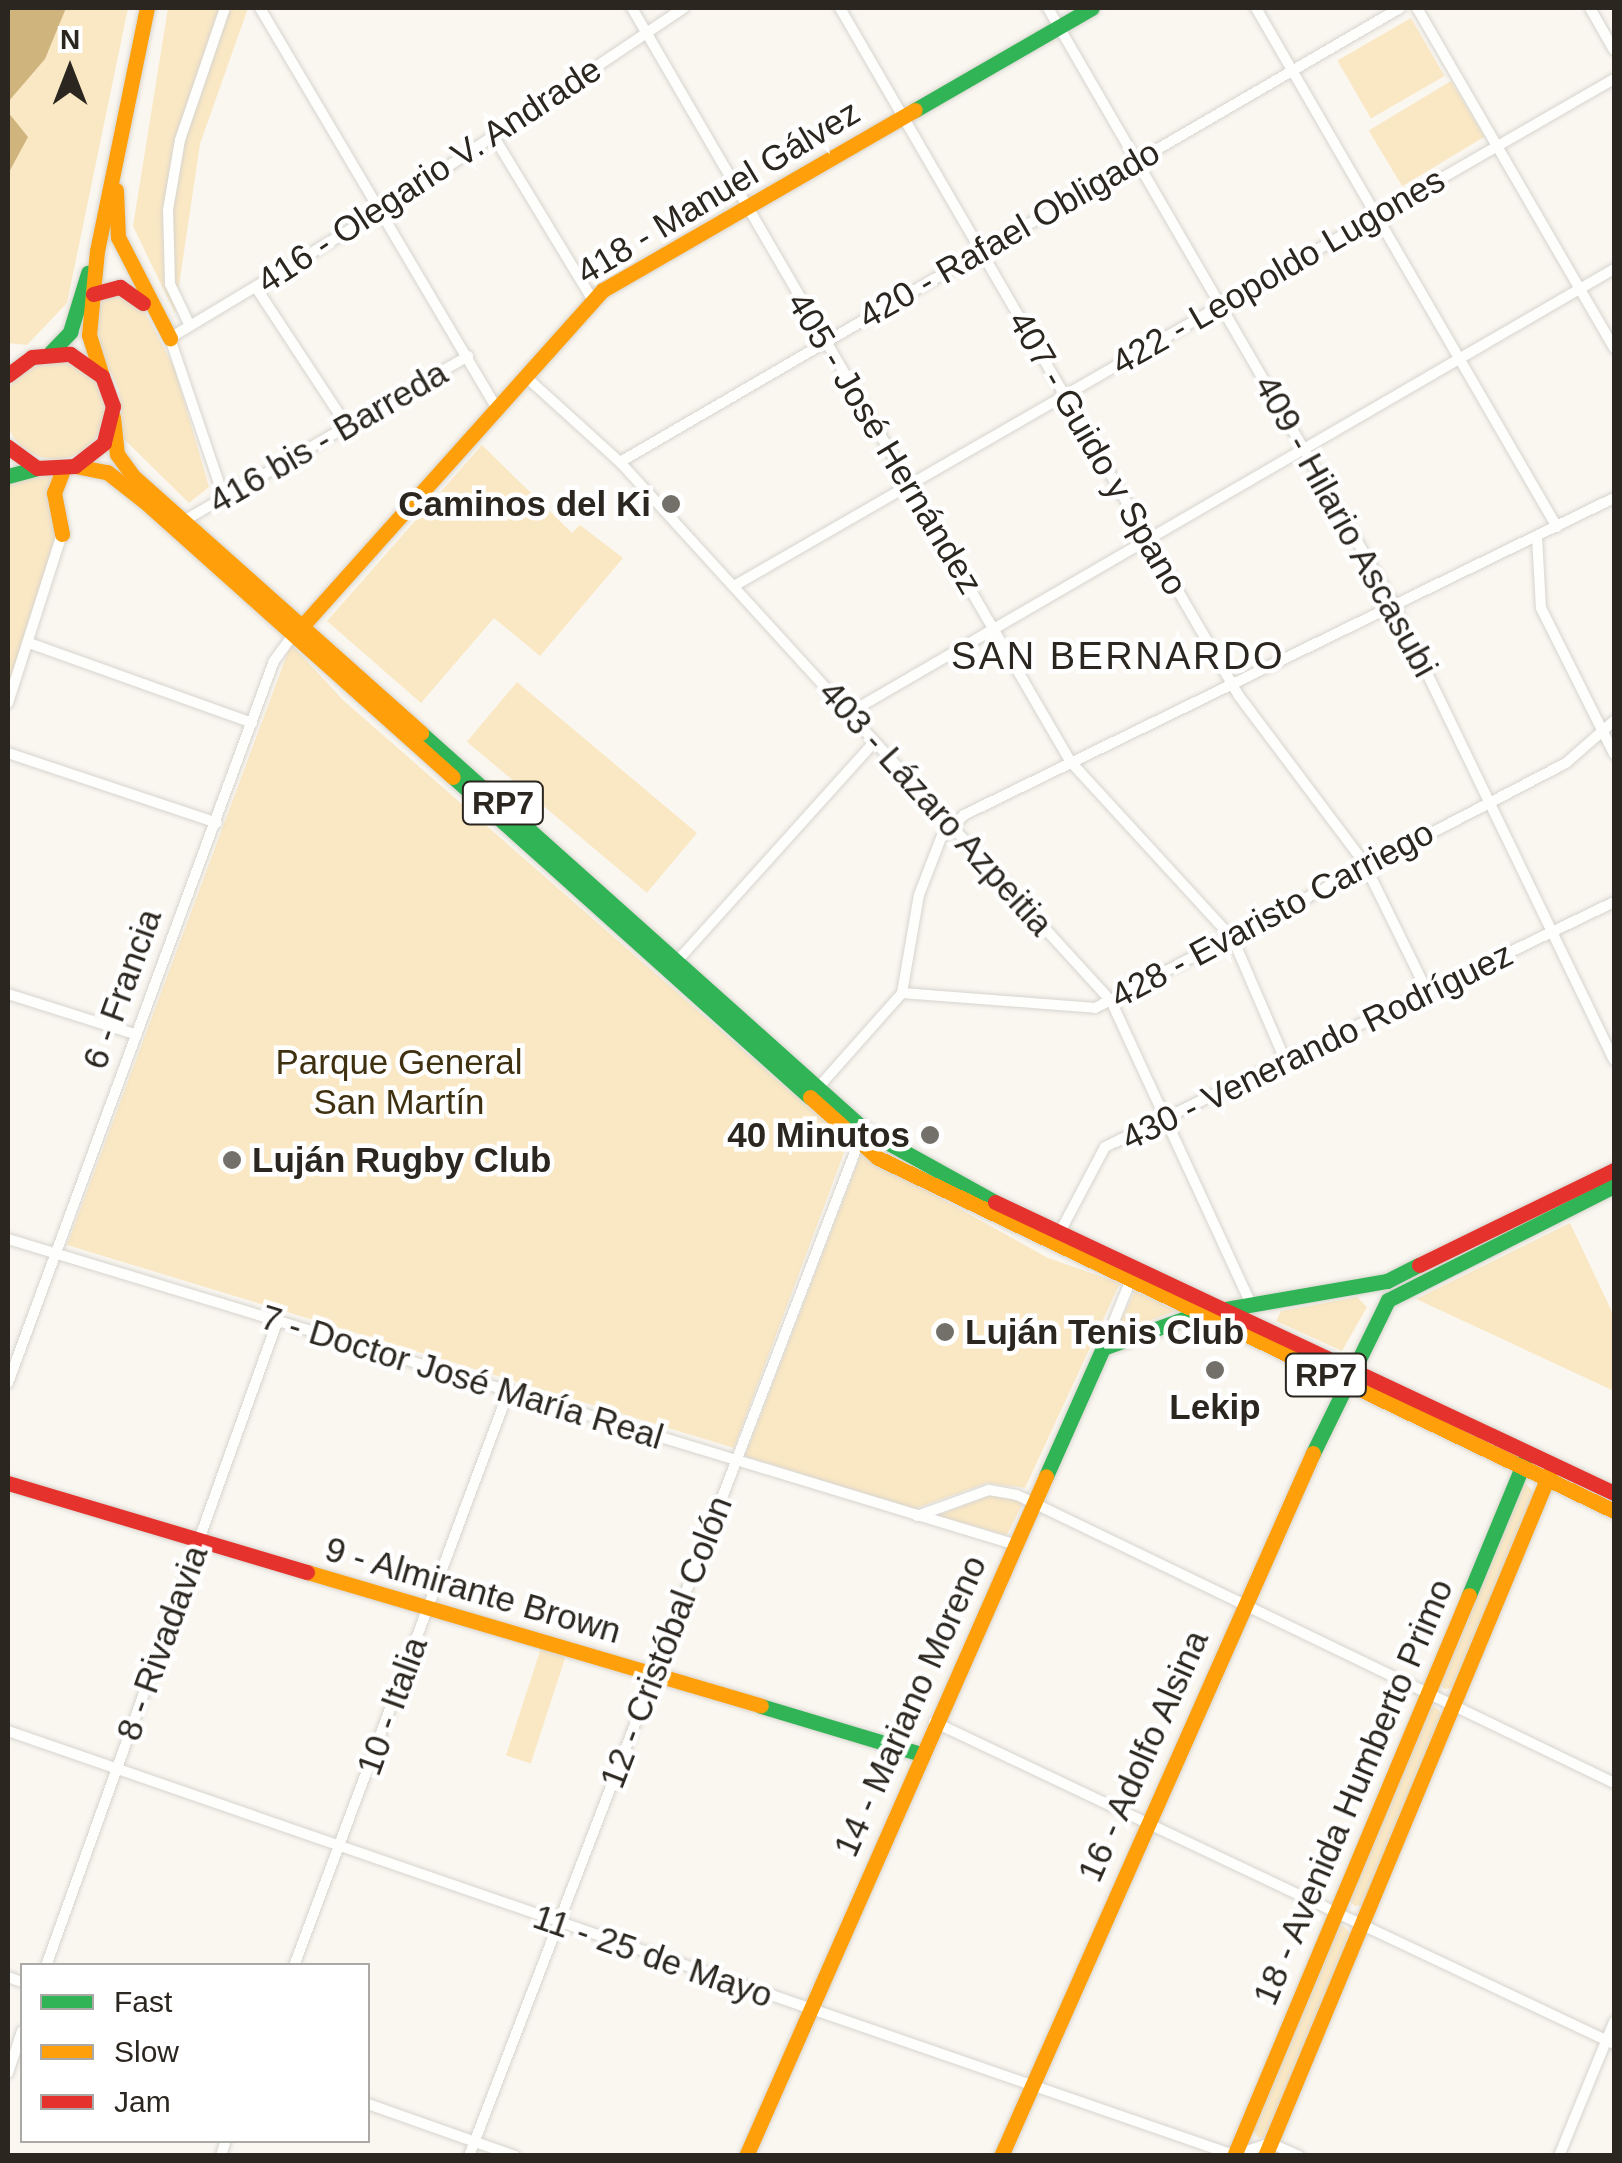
<!DOCTYPE html>
<html>
<head>
<meta charset="utf-8">
<style>
	body { margin:0 }
	#map { position:relative; width:1622px; height:2163px; overflow:hidden; background:#faf7f1; font-family:Arial,sans-serif }
	div>[style] { position:absolute }
	.green>* { inset:0; background:#fae8c4; transform-origin:0 0 }
	.round { border-radius:50% }
	.water>* { inset:0; background:#cfb47e }
	.roads { filter:drop-shadow(0 0 2px #d7d4ce) drop-shadow(0 0 2px #d7d4ce) }
	.street>* { height:10px; margin:-5px; padding:0 5px; transform-origin:5px; border-radius:5px; background:#fefefd }
	.fast>* { height:15px; margin:-7.5px; padding:0 7.5px; transform-origin:7.5px; border-radius:7.5px; background:#30b455 }
	.slow>* { height:15px; margin:-7.5px; padding:0 7.5px; transform-origin:7.5px; border-radius:7.5px; background:#ff9f0a }
	.jam>* { height:15px; margin:-7.5px; padding:0 7.5px; transform-origin:7.5px; border-radius:7.5px; background:#e5322d }
	.dots>* { width:28px; height:28px; translate:-50% -50%; box-sizing:border-box; border:5px solid #fff; border-radius:50% }
	span { translate:-50% -50%; white-space:nowrap; text-align:center; line-height:1.15; -webkit-text-stroke:9px #fff; paint-order:stroke }
	.shield-label span { padding:2px 8px; background:#fff; border:2px solid; border-radius:8px; -webkit-text-stroke-width:0 }
	.shield-label { font-size:32px; color:#2b2720; font-weight:700 }
	.street-label { font-size:35px; color:#2b2720 }
	.poi-label { font-size:35px; color:#2b2720; font-weight:700 }
	.right { translate:-100% -50%; text-align:right }
	.left { translate:0 -50%; text-align:left }
	.park-label { font-size:35px; color:#3f300f }
	.neighbourhood-label { font-size:38px; color:#2b2720; letter-spacing:2.5px }
	.frame { position:absolute; inset:0; border:10px solid #2b2720; pointer-events:none }
	.legend { position:absolute; left:20px; top:1963px; width:350px; height:180px; box-sizing:border-box; background:#fff; border:2px solid #aaa9a6; margin:0; padding:12px 18px; list-style:none; font-size:30px; color:#2b2720 }
	.legend li { display:flex; align-items:center; gap:20px; height:50px }
	.legend b { width:50px; border:2px solid #aaa9a6 }
	.north { position:absolute; left:20px; top:20px; width:100px; height:100px; -webkit-text-stroke:8px #fff; paint-order:stroke; rotate:0deg; font-size:28px; font-weight:700; line-height:40px; text-align:center; color:#2b2720 }
	.north::after { content:''; display:block; margin:auto; width:35px; height:45px; background:#2b2720; clip-path:polygon(50% 0,100% 100%,50% 72%,0 100%) }
</style>
</head>
<body>
<div id="map">
	<div class="green">
		<div style="clip-path:polygon(8px 8px,128px 8px,67px 303px,27px 345px,8px 343px)"></div>
		<div style="clip-path:polygon(168px 8px,248px 8px,200px 144px,175px 313px,133px 226px)"></div>
		<div style="left:1411px;top:18px;width:67px;height:85px;rotate:60deg"></div>
		<div style="left:1451px;top:81px;width:65px;height:96px;rotate:59deg"></div>
		<div style="clip-path:polygon(111px 290px,142px 307px,175px 369px,209px 487px,189px 503px,123px 438px,119px 390px,94px 335px,99px 300px)"></div>
		<div class="round" style="left:5px;top:359px;width:100px;height:100px"></div>
		<div style="clip-path:polygon(482px 445px,572px 533px,580px 525px,623px 558px,540px 656px,494px 618px,421px 703px,327px 621px)"></div>
		<div style="clip-path:polygon(56px 474px,58px 546px,8px 686px,8px 482px)"></div>
		<div style="clip-path:polygon(291px 644px,343px 700px,848px 1142px,734px 1448px,67px 1245px)"></div>
		<div style="left:517px;top:682px;width:235px;height:78px;rotate:40deg"></div>
		<div style="clip-path:polygon(861px 1154px,1048px 1258px,1120px 1283px,1025px 1488px,987px 1483px,914px 1509px,745px 1456px)"></div>
		<div style="clip-path:polygon(1570px 1223px,1614px 1316px,1614px 1391px,1416px 1299px)"></div>
		<div style="clip-path:polygon(1135px 1291px,1176px 1311px,1115px 1333px)"></div>
		<div style="clip-path:polygon(1357px 1297px,1367px 1307px,1342px 1351px,1276px 1321px,1281px 1311px)"></div>
		<div style="clip-path:polygon(1524px 1482px,1535px 1493px,1453px 1688px,1444px 1689px,1438px 1682px)"></div>
		<div style="clip-path:polygon(998px 1492px,1023px 1503px,1007px 1535px,937px 1516px)"></div>
		<div style="left:541px;top:1648px;width:26px;height:113px;rotate:18deg"></div>
		<div style="clip-path:polygon(1436px 1707px,1442px 1714px,1364px 1905px,1355px 1906px,1348px 1899px,1427px 1709px)"></div>
		<div style="clip-path:polygon(1344px 1926px,1350px 1933px,1268px 2136px,1259px 2138px,1252px 2130px,1335px 1928px)"></div>
	</div>
	<div class="water">
		<div style="clip-path:polygon(8px 8px,66px 8px,45px 59px,8px 102px)"></div>
		<div style="clip-path:polygon(8px 112px,28px 137px,8px 174px)"></div>
	</div>
	<div class="roads">
		<div class="street">
			<div style="left:260px;top:8px;width:465px;rotate:59.4deg"></div>
			<div style="left:632px;top:8px;width:871px;rotate:59.81deg"></div>
			<div style="left:1070px;top:761px;width:241px;rotate:47.5deg"></div>
			<div style="left:1233px;top:939px;width:134px;rotate:66.7deg"></div>
			<div style="left:840px;top:8px;width:795px;rotate:59.89deg"></div>
			<div style="left:1239px;top:696px;width:206px;rotate:53.1deg"></div>
			<div style="left:1363px;top:861px;width:147px;rotate:63.8deg"></div>
			<div style="left:1048px;top:8px;width:690px;rotate:59.9deg"></div>
			<div style="left:1394px;top:605px;width:505px;rotate:64.2deg"></div>
			<div style="left:1256px;top:8px;width:600px;rotate:59.89deg"></div>
			<div style="left:1417px;top:8px;width:393px;rotate:59.9deg"></div>
			<div style="left:1590px;top:8px;width:48px;rotate:60.3deg"></div>
			<div style="left:494px;top:137px;width:189px;rotate:58.8deg"></div>
			<div style="left:257px;top:289px;width:164px;rotate:56.7deg"></div>
			<div style="left:190px;top:326px;width:47px;rotate:-115.5deg"></div>
			<div style="left:170px;top:284px;width:74px;rotate:-91.5deg"></div>
			<div style="left:168px;top:210px;width:71px;rotate:-80.3deg"></div>
			<div style="left:180px;top:140px;width:139px;rotate:-71.2deg"></div>
			<div style="left:525px;top:376px;width:128px;rotate:42.2deg"></div>
			<div style="left:620px;top:462px;width:729px;rotate:47.67deg"></div>
			<div style="left:1111px;top:1001px;width:336px;rotate:65.2deg"></div>
			<div style="left:620px;top:462px;width:903px;rotate:-30.2deg"></div>
			<div style="left:223px;top:495px;width:166px;rotate:-108.7deg"></div>
			<div style="left:170px;top:338px;width:252px;rotate:-31deg"></div>
			<div style="left:386px;top:208px;width:359px;rotate:-33.9deg"></div>
			<div style="left:187px;top:519px;width:325px;rotate:-30.1deg"></div>
			<div style="left:1537px;top:537px;width:71px;rotate:86.8deg"></div>
			<div style="left:1541px;top:608px;width:163px;rotate:63.4deg"></div>
			<div style="left:734px;top:586px;width:1016px;rotate:-29.95deg"></div>
			<div style="left:29px;top:643px;width:237px;rotate:19.7deg"></div>
			<div style="left:8px;top:703px;width:177px;rotate:-72.3deg"></div>
			<div style="left:849px;top:713px;width:885px;rotate:-30.13deg"></div>
			<div style="left:8px;top:753px;width:220px;rotate:18.5deg"></div>
			<div style="left:678px;top:960px;width:293px;rotate:-48deg"></div>
			<div style="left:902px;top:993px;width:194px;rotate:4.4deg"></div>
			<div style="left:1095px;top:1008px;width:531px;rotate:-27.48deg"></div>
			<div style="left:1566px;top:763px;width:64px;rotate:-41.2deg"></div>
			<div style="left:8px;top:994px;width:135px;rotate:17.6deg"></div>
			<div style="left:816px;top:1090px;width:130px;rotate:-48.4deg"></div>
			<div style="left:902px;top:993px;width:99px;rotate:-80.2deg"></div>
			<div style="left:919px;top:895px;width:61px;rotate:-68.9deg"></div>
			<div style="left:941px;top:838px;width:33px;rotate:-45deg"></div>
			<div style="left:964px;top:815px;width:723px;rotate:-26deg"></div>
			<div style="left:1060px;top:1232px;width:96px;rotate:-62.1deg"></div>
			<div style="left:1105px;top:1147px;width:565px;rotate:-25.7deg"></div>
			<div style="left:8px;top:1239px;width:1050px;rotate:16.88deg"></div>
			<div style="left:1103px;top:1348px;width:71px;rotate:-67.8deg"></div>
			<div style="left:8px;top:1383px;width:769px;rotate:-69.78deg"></div>
			<div style="left:274px;top:661px;width:31px;rotate:-54deg"></div>
			<div style="left:917px;top:1516px;width:77px;rotate:-19.9deg"></div>
			<div style="left:989px;top:1490px;width:28px;rotate:10deg"></div>
			<div style="left:1017px;top:1495px;width:663px;rotate:25.75deg"></div>
			<div style="left:934px;top:1722px;width:752px;rotate:25.34deg"></div>
			<div style="left:8px;top:1731px;width:1297px;rotate:19.08deg"></div>
			<div style="left:1234px;top:2155px;width:38px;rotate:-18deg"></div>
			<div style="left:1270px;top:2143px;width:32px;rotate:24deg"></div>
			<div style="left:46px;top:1966px;width:686px;rotate:-70.25deg"></div>
			<div style="left:294px;top:1966px;width:615px;rotate:-69.53deg"></div>
			<div style="left:8px;top:1977px;width:15px;rotate:20deg"></div>
			<div style="left:8px;top:2073px;width:44px;rotate:-71.6deg"></div>
			<div style="left:368px;top:2104px;width:156px;rotate:19.5deg"></div>
			<div style="left:221px;top:2156px;width:17px;rotate:-73deg"></div>
			<div style="left:469px;top:2156px;width:1090px;rotate:-68.97deg"></div>
			<div style="left:1559px;top:2156px;width:145px;rotate:-67.7deg"></div>
		</div>
		<div class="fast">
			<div style="left:915px;top:110px;width:204px;rotate:-30deg"></div>
			<div style="left:51px;top:352px;width:28px;rotate:-46deg"></div>
			<div style="left:70px;top:332px;width:62px;rotate:-73deg"></div>
			<div style="left:8px;top:476px;width:30px;rotate:-15deg"></div>
			<div style="left:421px;top:733px;width:596px;rotate:41.8deg"></div>
			<div style="left:865px;top:1130px;width:149px;rotate:29deg"></div>
			<div style="left:453px;top:777px;width:479px;rotate:41.9deg"></div>
			<div style="left:1313px;top:1453px;width:170px;rotate:-63.9deg"></div>
			<div style="left:1388px;top:1300px;width:253px;rotate:-26.8deg"></div>
			<div style="left:1046px;top:1476px;width:140px;rotate:-66deg"></div>
			<div style="left:1103px;top:1348px;width:100px;rotate:-19.9deg"></div>
			<div style="left:1197px;top:1314px;width:193px;rotate:-9.9deg"></div>
			<div style="left:1387px;top:1281px;width:36px;rotate:-27deg"></div>
			<div style="left:1469px;top:1595px;width:146px;rotate:-67.5deg"></div>
			<div style="left:761px;top:1706px;width:167px;rotate:16.7deg"></div>
		</div>
		<div class="slow">
			<div style="left:116px;top:190px;width:47px;rotate:87.6deg"></div>
			<div style="left:118px;top:237px;width:114px;rotate:62.8deg"></div>
			<div style="left:102px;top:376px;width:43px;rotate:-107.6deg"></div>
			<div style="left:89px;top:335px;width:84px;rotate:-84.6deg"></div>
			<div style="left:97px;top:251px;width:248px;rotate:-78.4deg"></div>
			<div style="left:113px;top:417px;width:37px;rotate:84deg"></div>
			<div style="left:117px;top:454px;width:27px;rotate:54deg"></div>
			<div style="left:133px;top:476px;width:386px;rotate:41.7deg"></div>
			<div style="left:75px;top:466px;width:33px;rotate:11deg"></div>
			<div style="left:107px;top:472px;width:47px;rotate:38.1deg"></div>
			<div style="left:144px;top:501px;width:414px;rotate:41.8deg"></div>
			<div style="left:62px;top:534px;width:42px;rotate:-101deg"></div>
			<div style="left:54px;top:493px;width:26px;rotate:-69deg"></div>
			<div style="left:296px;top:633px;width:460px;rotate:-48.2deg"></div>
			<div style="left:603px;top:290px;width:360px;rotate:-30deg"></div>
			<div style="left:810px;top:1097px;width:91px;rotate:41.9deg"></div>
			<div style="left:878px;top:1158px;width:816px;rotate:25.62deg"></div>
			<div style="left:307px;top:1572px;width:473px;rotate:16.4deg"></div>
			<div style="left:746px;top:2156px;width:743px;rotate:-66.19deg"></div>
			<div style="left:1001px;top:2156px;width:769px;rotate:-66.07deg"></div>
			<div style="left:1234px;top:2156px;width:608px;rotate:-67.27deg"></div>
			<div style="left:1265px;top:2156px;width:741px;rotate:-67.38deg"></div>
		</div>
		<div class="jam">
			<div style="left:93px;top:294px;width:28px;rotate:-15deg"></div>
			<div style="left:120px;top:287px;width:28px;rotate:35deg"></div>
			<div style="left:8px;top:375px;width:30px;rotate:-37deg"></div>
			<div style="left:32px;top:357px;width:38px;rotate:-5deg"></div>
			<div style="left:70px;top:354px;width:39px;rotate:35deg"></div>
			<div style="left:102px;top:376px;width:32px;rotate:70deg"></div>
			<div style="left:113px;top:406px;width:38px;rotate:104deg"></div>
			<div style="left:104px;top:443px;width:37px;rotate:142deg"></div>
			<div style="left:75px;top:466px;width:38px;rotate:177deg"></div>
			<div style="left:37px;top:468px;width:36px;rotate:-144deg"></div>
			<div style="left:995px;top:1202px;width:684px;rotate:25.18deg"></div>
			<div style="left:1419px;top:1265px;width:217px;rotate:-26deg"></div>
			<div style="left:8px;top:1483px;width:312px;rotate:16.6deg"></div>
		</div>
	</div>
	<div class="dots">
		<div style="left:671px;top:504px;background:#737069"></div>
		<div style="left:930px;top:1135px;background:#737069"></div>
		<div style="left:232px;top:1160px;background:#737069"></div>
		<div style="left:945px;top:1332px;background:#737069"></div>
		<div style="left:1215px;top:1370px;background:#737069"></div>
	</div>
	<div class="shield-label">
		<span style="left:503px;top:803px">RP7</span>
		<span style="left:1326px;top:1375px">RP7</span>
	</div>
	<div class="street-label">
		<span style="left:429px;top:175px;rotate:-33deg">416 - Olegario V. Andrade</span>
		<span style="left:718px;top:192px;rotate:-31deg">418 - Manuel Gálvez</span>
		<span style="left:1009px;top:234px;rotate:-30deg">420 - Rafael Obligado</span>
		<span style="left:1278px;top:271px;rotate:-30deg">422 - Leopoldo Lugones</span>
		<span style="left:328px;top:437px;rotate:-30deg">416 bis - Barreda</span>
		<span style="left:885px;top:443px;rotate:59deg">405 - José Hernández</span>
		<span style="left:1098px;top:453px;rotate:60deg">407 - Guido y Spano</span>
		<span style="left:1346px;top:526px;rotate:61deg">409 - Hilario Ascasubi</span>
		<span style="left:936px;top:808px;rotate:48deg">403 - Lázaro Azpeitia</span>
		<span style="left:1272px;top:914px;rotate:-28deg">428 - Evaristo Carriego</span>
		<span style="left:122px;top:989px;rotate:-70deg">6 - Francia</span>
		<span style="left:1317px;top:1046px;rotate:-26deg">430 - Venerando Rodríguez</span>
		<span style="left:462px;top:1377px;rotate:17deg">7 - Doctor José María Real</span>
		<span style="left:473px;top:1590px;rotate:16deg">9 - Almirante Brown</span>
		<span style="left:666px;top:1642px;rotate:-69deg">12 - Cristóbal Colón</span>
		<span style="left:162px;top:1643px;rotate:-70deg">8 - Rivadavia</span>
		<span style="left:392px;top:1706px;rotate:-70deg">10 - Italia</span>
		<span style="left:910px;top:1706px;rotate:-66deg">14 - Mariano Moreno</span>
		<span style="left:1143px;top:1756px;rotate:-66deg">16 - Adolfo Alsina</span>
		<span style="left:1353px;top:1792px;rotate:-67deg">18 - Avenida Humberto Primo</span>
		<span style="left:653px;top:1956px;rotate:19deg">11 - 25 de Mayo</span>
	</div>
	<div class="poi-label">
		<span class="right" style="left:651px;top:504px">Caminos del Ki</span>
		<span class="right" style="left:910px;top:1135px">40 Minutos</span>
		<span class="left" style="left:252px;top:1160px">Luján Rugby Club</span>
		<span class="left" style="left:965px;top:1332px">Luján Tenis Club</span>
		<span style="left:1215px;top:1407px">Lekip</span>
	</div>
	<div class="park-label">
		<span style="left:399px;top:1082px">Parque General<br>San Martín</span>
	</div>
	<div class="neighbourhood-label">
		<span style="left:1118px;top:657px">SAN BERNARDO</span>
	</div>
	<div class="frame"></div>
	<ul class="legend">
	<li><b style="height:12px;background:#30b455"></b>Fast</li>
	<li><b style="height:12px;background:#ff9f0a"></b>Slow</li>
	<li><b style="height:12px;background:#e5322d"></b>Jam</li>
	</ul>
	<div class="north">N</div>
</div>
</body>
</html>
